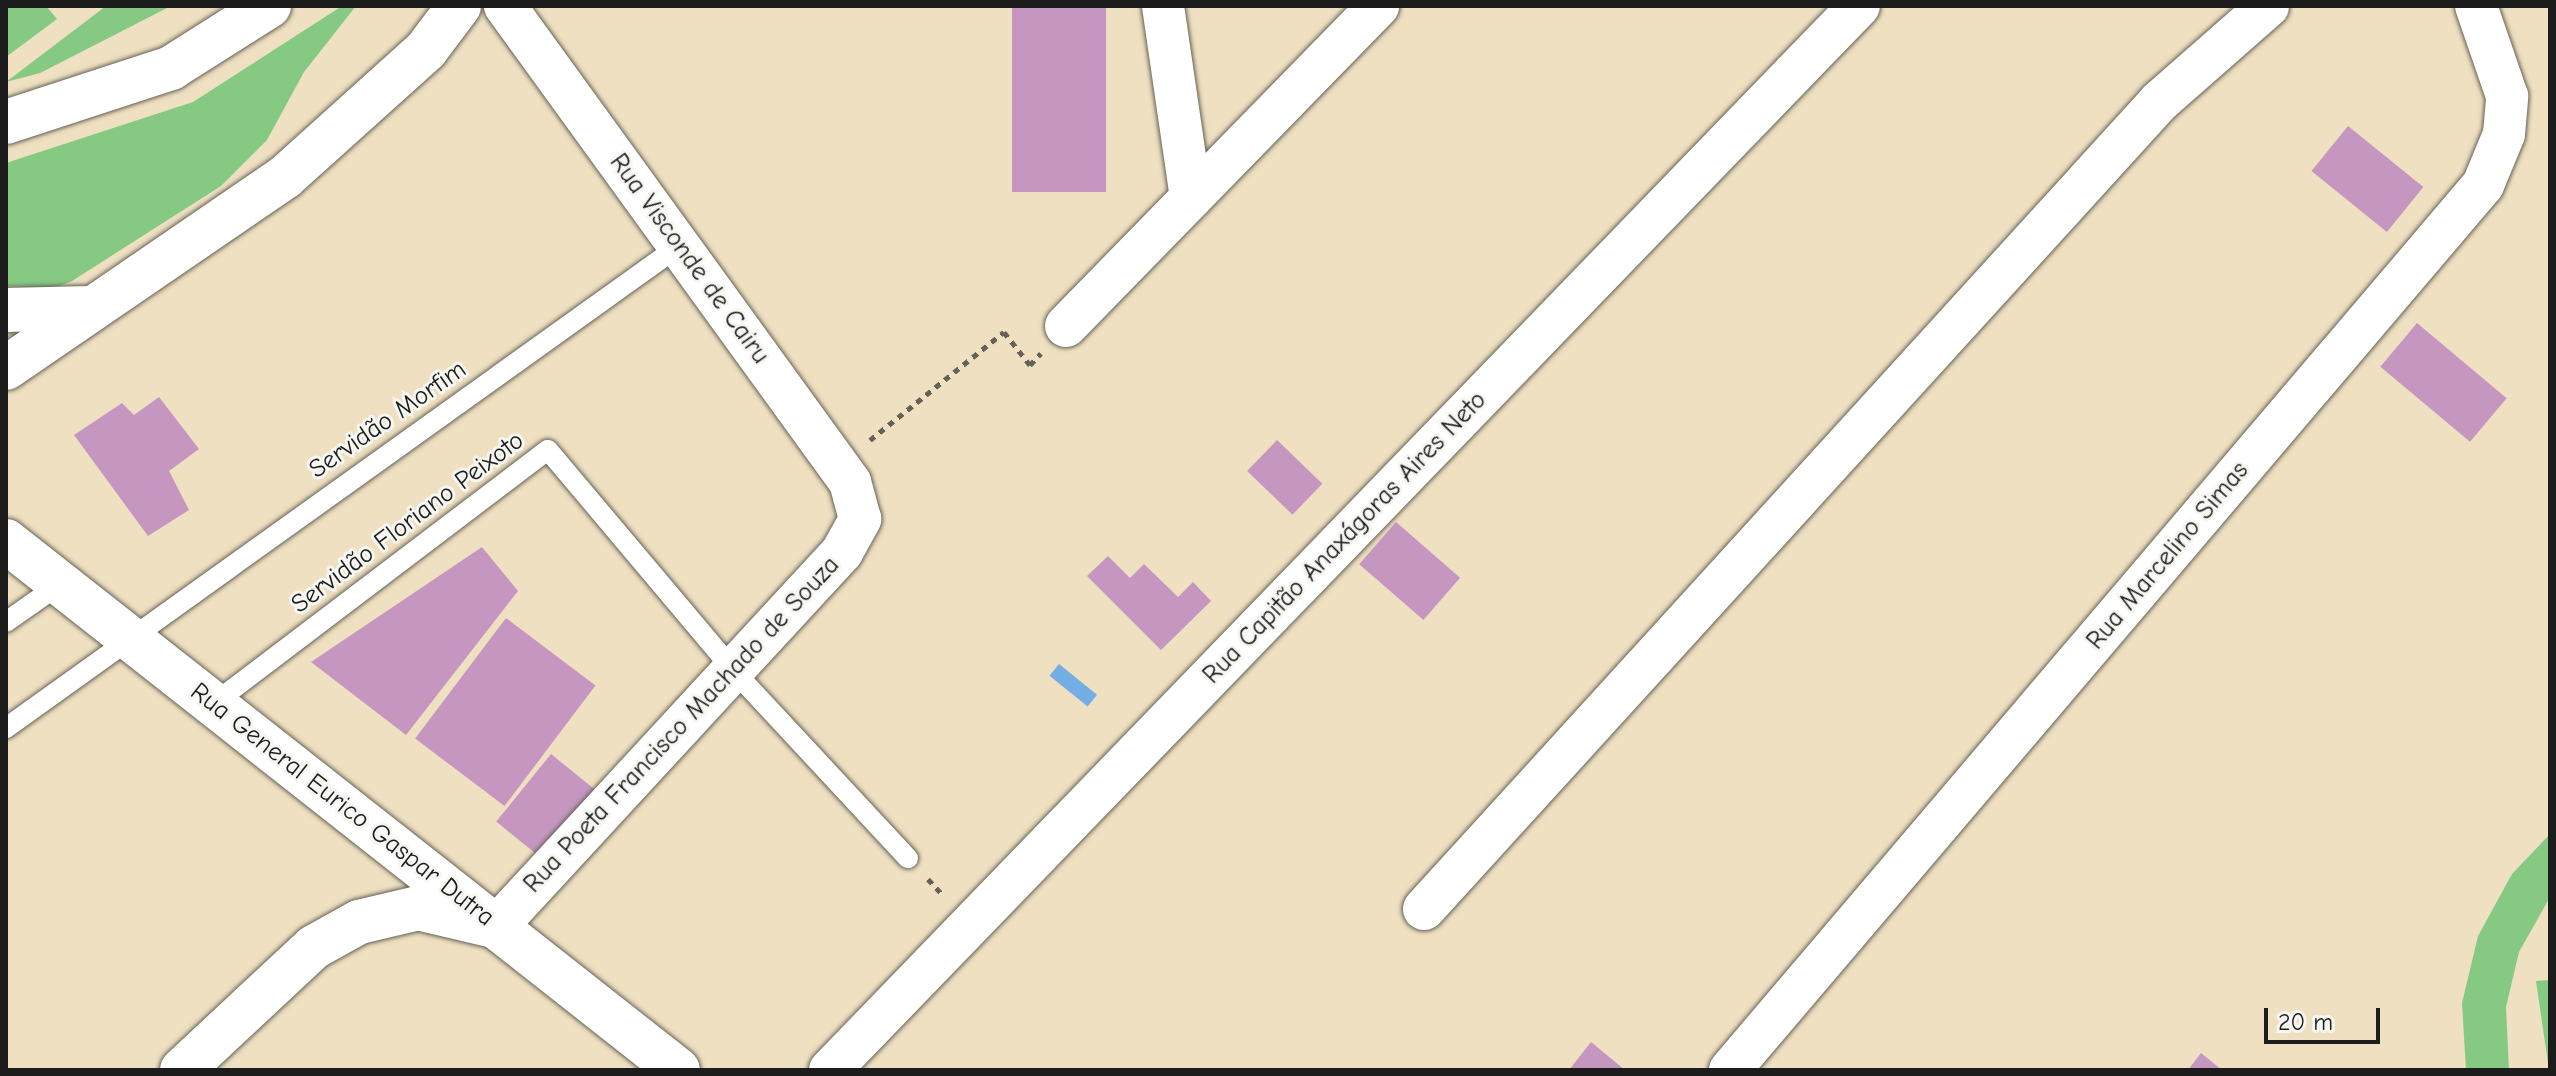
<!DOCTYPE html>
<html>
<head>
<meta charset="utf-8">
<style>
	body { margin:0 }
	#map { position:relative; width:2556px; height:1076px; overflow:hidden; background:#eee0c1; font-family:"Comic Neue",sans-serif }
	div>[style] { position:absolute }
	.green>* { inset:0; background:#85c983 }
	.water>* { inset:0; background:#74aee4; transform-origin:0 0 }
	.building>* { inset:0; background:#c597c0; transform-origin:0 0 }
	.path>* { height:5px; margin-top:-2.5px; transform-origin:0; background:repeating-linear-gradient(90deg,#666156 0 6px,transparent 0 12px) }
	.roads { filter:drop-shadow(0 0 2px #666156) drop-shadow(0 0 2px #666156) }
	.service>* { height:20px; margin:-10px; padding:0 10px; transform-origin:10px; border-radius:10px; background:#fff }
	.minor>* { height:42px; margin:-21px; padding:0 21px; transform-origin:21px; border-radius:21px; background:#fff }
	.tertiary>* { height:44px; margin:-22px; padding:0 22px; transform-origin:22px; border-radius:22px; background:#fff }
	.primary>* { height:44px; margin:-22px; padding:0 22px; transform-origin:22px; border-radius:22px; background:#fff }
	span { translate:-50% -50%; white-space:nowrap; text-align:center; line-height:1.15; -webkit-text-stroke:6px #f6f6f2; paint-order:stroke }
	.street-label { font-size:26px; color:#1c1c1c }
	.frame { position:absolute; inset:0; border:8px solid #1c1c1c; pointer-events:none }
	.scale { position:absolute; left:2264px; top:1008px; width:116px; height:36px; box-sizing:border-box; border:4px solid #1c1c1c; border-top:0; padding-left:10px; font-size:24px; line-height:28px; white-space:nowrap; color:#1c1c1c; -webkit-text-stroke:6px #f6f6f2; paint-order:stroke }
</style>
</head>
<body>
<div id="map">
	<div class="green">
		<div style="clip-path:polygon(6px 6px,46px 6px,57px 19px,6px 57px)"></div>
		<div style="clip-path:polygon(106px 6px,171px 6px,40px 73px,6px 82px)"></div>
		<div style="clip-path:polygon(342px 6px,356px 6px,304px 72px,267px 140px,221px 186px,72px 281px,55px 288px,6px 286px,6px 163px,193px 102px)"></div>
		<div style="clip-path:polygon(2550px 834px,2550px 897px,2519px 952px,2506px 1007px,2509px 1070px,2466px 1070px,2462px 1003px,2478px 936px,2512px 874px)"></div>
		<div style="clip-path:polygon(2550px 980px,2550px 1070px,2549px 1070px,2536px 981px)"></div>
	</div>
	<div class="water">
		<div style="left:1059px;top:664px;width:49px;height:15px;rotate:39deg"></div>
	</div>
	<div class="building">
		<div style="left:1012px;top:6px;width:94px;height:186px"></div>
		<div style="left:2348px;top:126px;width:97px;height:58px;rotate:39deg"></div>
		<div style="left:2417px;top:323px;width:117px;height:57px;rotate:40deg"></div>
		<div style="clip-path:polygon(159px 397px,199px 449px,169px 471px,189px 510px,148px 536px,74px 435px,122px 403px,134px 415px)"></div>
		<div style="left:1277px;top:440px;width:63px;height:43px;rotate:44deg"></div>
		<div style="left:1396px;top:522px;width:85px;height:56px;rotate:41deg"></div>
		<div style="clip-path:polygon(482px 547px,518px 591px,406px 735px,311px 662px)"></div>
		<div style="clip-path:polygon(1108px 556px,1130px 578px,1144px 564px,1178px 597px,1193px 582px,1211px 601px,1161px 650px,1087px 576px)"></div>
		<div style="left:506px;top:618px;width:112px;height:151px;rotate:37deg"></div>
		<div style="left:551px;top:754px;width:58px;height:87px;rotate:39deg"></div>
		<div style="clip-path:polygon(1591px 1042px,1625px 1070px,1569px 1070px)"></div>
		<div style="clip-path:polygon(2201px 1053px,2222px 1070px,2188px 1070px)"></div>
	</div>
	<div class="path">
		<div style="left:870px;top:440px;width:172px;rotate:-38.9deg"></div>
		<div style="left:1004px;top:332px;width:42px;rotate:51.8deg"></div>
		<div style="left:1030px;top:365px;width:16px;rotate:-47deg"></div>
		<div style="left:928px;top:879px;width:22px;rotate:47deg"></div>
	</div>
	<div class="roads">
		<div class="service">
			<div style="left:6px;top:622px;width:66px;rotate:-35.1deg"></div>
			<div style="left:213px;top:704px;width:420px;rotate:-37.2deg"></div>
			<div style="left:548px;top:450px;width:287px;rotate:49.9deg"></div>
			<div style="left:733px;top:670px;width:257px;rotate:47.1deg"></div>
			<div style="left:6px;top:728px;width:828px;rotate:-35.61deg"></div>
		</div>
		<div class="minor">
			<div style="left:1163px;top:6px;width:194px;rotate:81.7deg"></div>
			<div style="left:1066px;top:326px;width:447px;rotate:-45.7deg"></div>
			<div style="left:1424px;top:909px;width:1093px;rotate:-47.67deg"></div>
			<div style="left:2160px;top:101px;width:144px;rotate:-41.3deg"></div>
			<div style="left:496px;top:927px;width:510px;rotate:-47.3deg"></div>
			<div style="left:842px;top:552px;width:38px;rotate:-61deg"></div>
			<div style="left:860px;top:519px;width:38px;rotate:-105deg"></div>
			<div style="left:850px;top:482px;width:588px;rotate:-125.93deg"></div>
			<div style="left:830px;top:1070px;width:1480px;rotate:-45.96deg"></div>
			<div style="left:1730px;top:1070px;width:1162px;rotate:-49.61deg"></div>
			<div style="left:2483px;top:185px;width:55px;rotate:-67.6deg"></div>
			<div style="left:2504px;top:134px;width:38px;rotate:-85deg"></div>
			<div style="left:2507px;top:96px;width:95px;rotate:-109deg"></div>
		</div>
		<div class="tertiary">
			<div style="left:182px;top:1070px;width:180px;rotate:-43deg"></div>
			<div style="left:314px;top:947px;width:51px;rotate:-29.1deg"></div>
			<div style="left:359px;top:922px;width:61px;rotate:-13.3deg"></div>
			<div style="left:418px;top:908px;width:78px;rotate:13.3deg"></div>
		</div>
		<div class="primary">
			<div style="left:6px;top:122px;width:174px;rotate:-18.1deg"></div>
			<div style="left:171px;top:68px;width:116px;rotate:-32.3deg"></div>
			<div style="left:6px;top:310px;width:85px;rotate:-1.3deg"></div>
			<div style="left:6px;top:368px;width:338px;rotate:-34.4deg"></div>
			<div style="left:285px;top:177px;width:190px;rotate:-42deg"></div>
			<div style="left:426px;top:50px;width:55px;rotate:-53.1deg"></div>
			<div style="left:6px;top:541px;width:855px;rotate:38.21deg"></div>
		</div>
	</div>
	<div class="street-label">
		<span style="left:689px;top:259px;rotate:54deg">Rua Visconde de Cairu</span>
		<span style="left:388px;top:420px;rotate:-35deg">Servidão Morfim</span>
		<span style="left:408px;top:523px;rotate:-37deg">Servidão Floriano Peixoto</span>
		<span style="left:1345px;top:538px;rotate:-46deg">Rua Capitão Anaxágoras Aires Neto</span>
		<span style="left:2168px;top:556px;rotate:-50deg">Rua Marcelino Simas</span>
		<span style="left:682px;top:725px;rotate:-47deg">Rua Poeta Francisco Machado de Souza</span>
		<span style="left:342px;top:805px;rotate:38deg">Rua General Eurico Gaspar Dutra</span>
	</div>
	<div class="frame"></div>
	<div class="scale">20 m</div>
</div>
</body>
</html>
